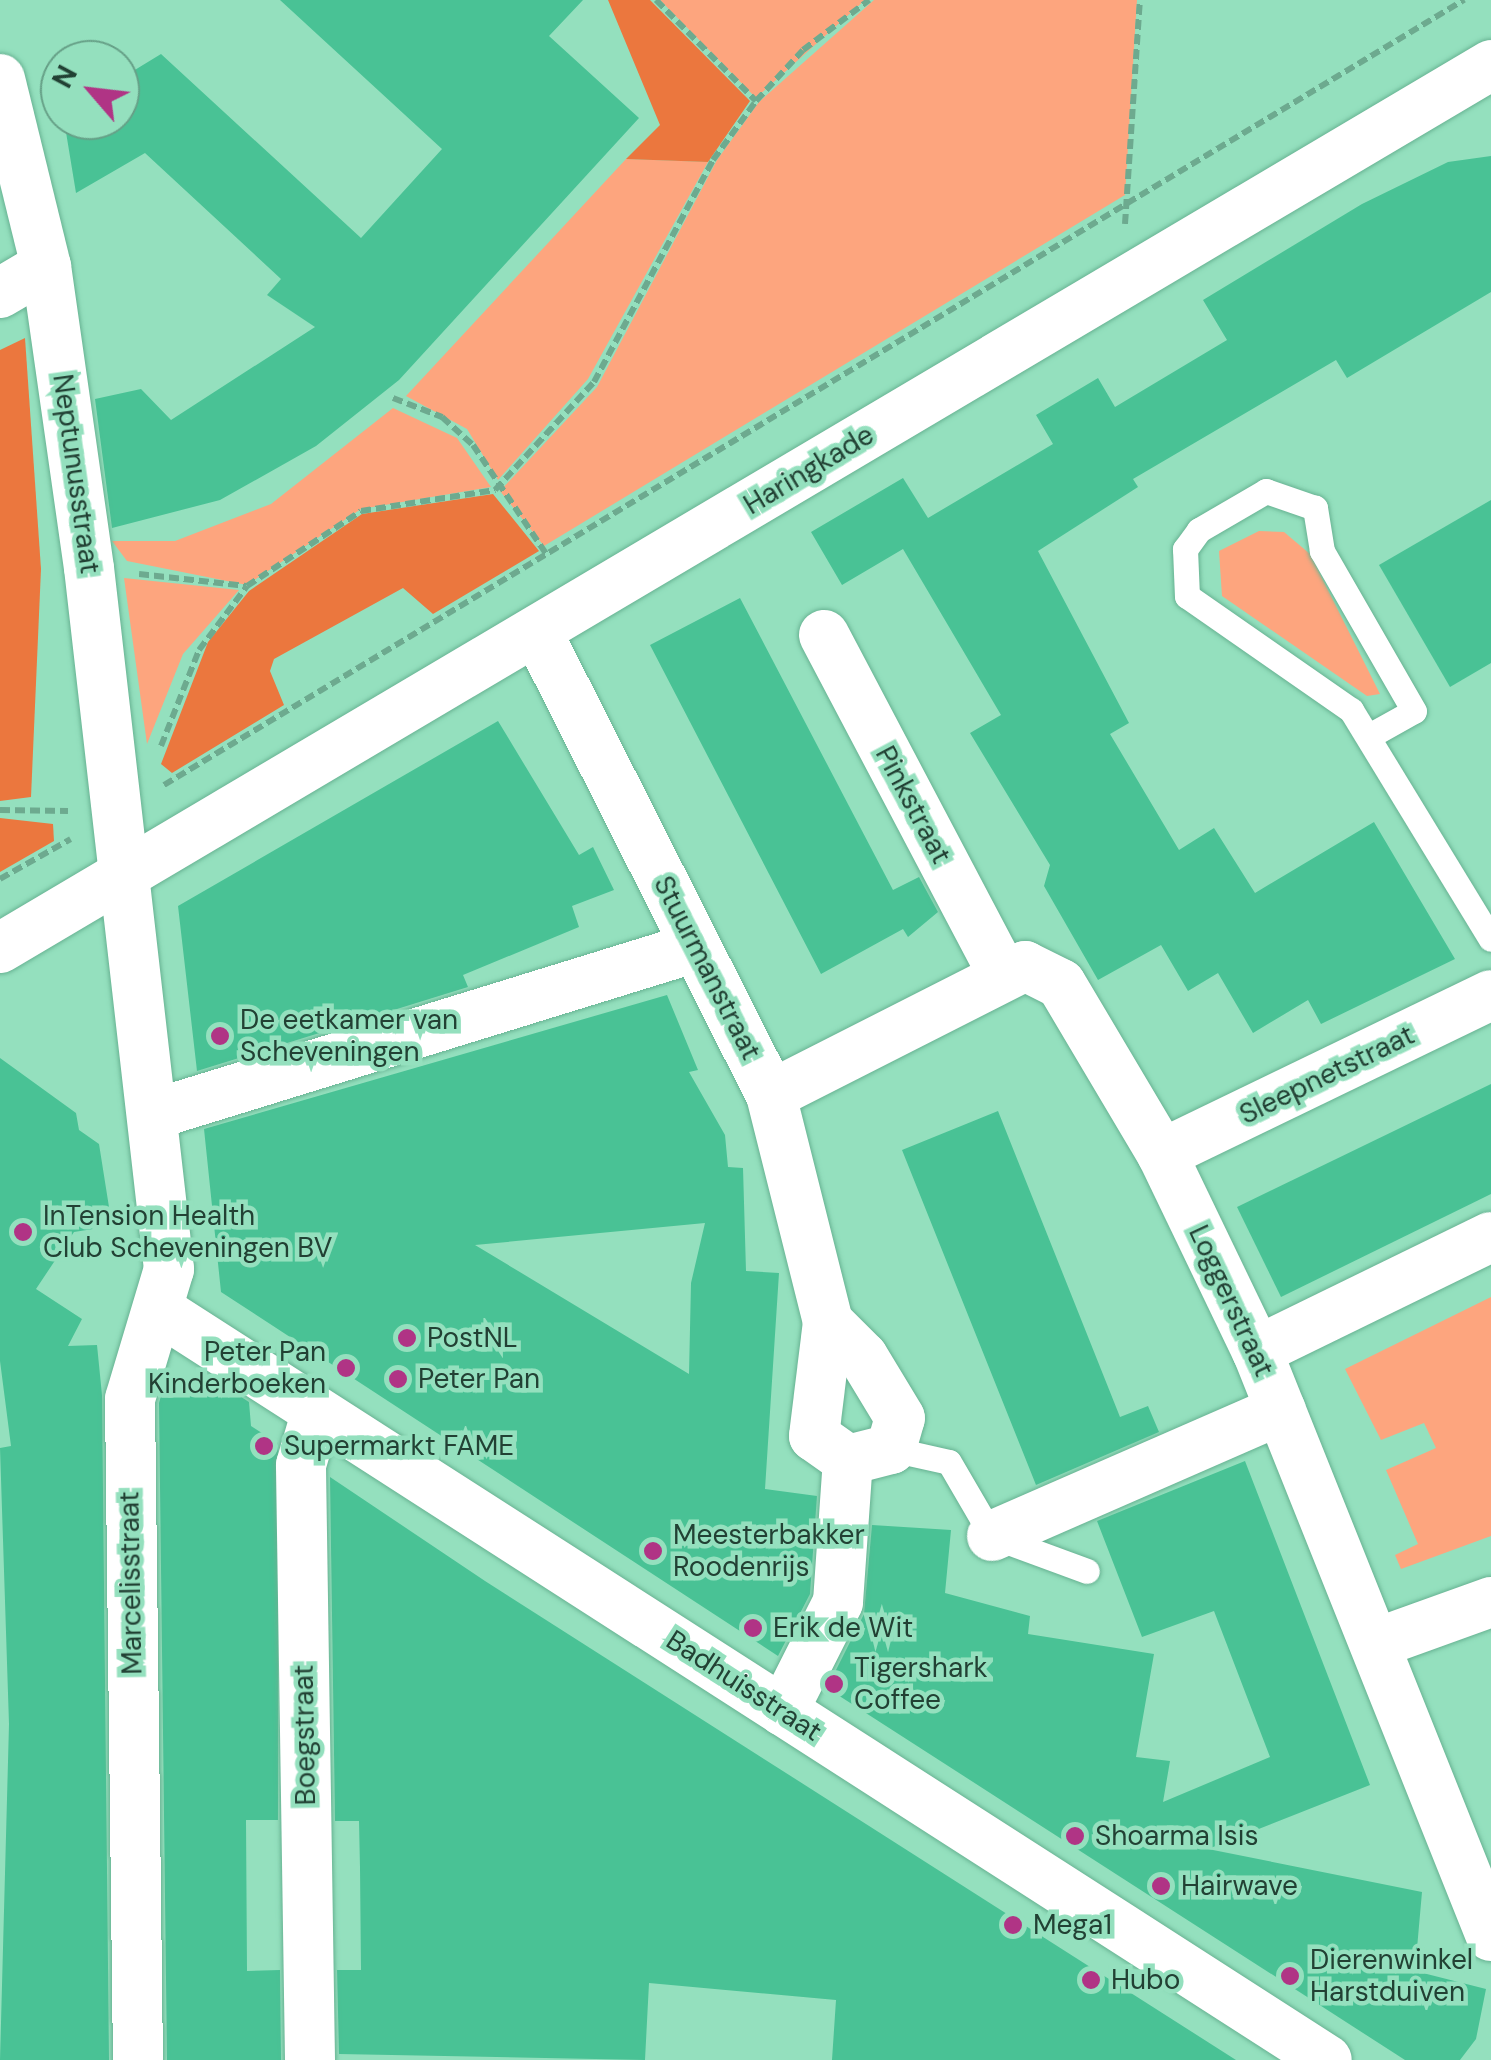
<!DOCTYPE html>
<html>
<head>
<meta charset="utf-8">
<style>
	body { margin:0 }
	#map { position:relative; width:1491px; height:2060px; overflow:hidden; background:#94e0be; font-family:"DM Sans",sans-serif }
	div>[style] { position:absolute }
	.green>* { inset:0; background:#fda57e }
	.forest>* { inset:0; background:#eb773e }
	.building>* { inset:0; background:#49c295 }
	.path>* { height:6px; margin-top:-3px; transform-origin:0; background:repeating-linear-gradient(90deg,#6daa8f 0 10px,transparent 0 15px) }
	.roads { filter:drop-shadow(0 0 2px #67b292) drop-shadow(0 0 2px #67b292) }
	.lane>* { height:25px; margin:-12.5px; padding:0 12.5px; transform-origin:12.5px; border-radius:12.5px; background:#fff }
	.street>* { height:50px; margin:-25px; padding:0 25px; transform-origin:25px; border-radius:25px; background:#fff }
	.dots>* { width:28px; height:28px; translate:-50% -50%; box-sizing:border-box; border:5px solid #94e0be; border-radius:50% }
	span { translate:-50% -50%; white-space:nowrap; text-align:center; line-height:1.15; -webkit-text-stroke:9px #94e0be; paint-order:stroke }
	.street-label { font-size:28px; color:#224134 }
	.poi-label { font-size:28px; color:#224134 }
	.left { translate:0 -50%; text-align:left }
	.right { translate:-100% -50%; text-align:right }
	.north { position:absolute; left:40px; top:40px; width:100px; height:100px; box-sizing:border-box; background:#94e0be; border:2px solid #66a087; border-radius:50%; rotate:298deg; font-size:28px; font-weight:700; line-height:40px; text-align:center; color:#224134 }
	.north::after { content:''; display:block; margin:auto; width:35px; height:45px; background:#b03485; clip-path:polygon(50% 0,100% 100%,50% 72%,0 100%) }
</style>
</head>
<body>
<div id="map">
	<div class="green">
		<div style="clip-path:polygon(660px 0,865px 0,756px 98px)"></div>
		<div style="clip-path:polygon(874px 0,1137px 0,1125px 195px,544px 546px,500px 491px,597px 387px,717px 160px,759px 102px)"></div>
		<div style="clip-path:polygon(626px 159px,708px 162px,588px 379px,498px 480px,467px 429px,406px 396px)"></div>
		<div style="clip-path:polygon(393px 408px,457px 438px,491px 487px,361px 509px,247px 585px,127px 561px,112px 541px,175px 541px,271px 504px)"></div>
		<div style="clip-path:polygon(1259px 531px,1284px 532px,1310px 554px,1380px 694px,1367px 696px,1222px 596px,1219px 551px)"></div>
		<div style="clip-path:polygon(124px 578px,239px 590px,183px 654px,147px 744px)"></div>
		<div style="clip-path:polygon(1491px 1297px,1491px 1536px,1401px 1569px,1395px 1555px,1418px 1544px,1386px 1470px,1436px 1448px,1424px 1423px,1381px 1440px,1345px 1369px)"></div>
	</div>
	<div class="forest">
		<div style="clip-path:polygon(608px 0,650px 0,750px 101px,708px 162px,626px 159px,660px 125px)"></div>
		<div style="clip-path:polygon(25px 338px,41px 569px,31px 797px,0 801px,0 350px)"></div>
		<div style="clip-path:polygon(493px 494px,539px 551px,433px 614px,403px 588px,274px 659px,270px 671px,284px 705px,172px 773px,161px 764px,208px 642px,249px 591px,362px 514px)"></div>
		<div style="clip-path:polygon(0 818px,53px 824px,54px 841px,0 872px)"></div>
	</div>
	<div class="building">
		<div style="clip-path:polygon(280px 0,583px 0,549px 36px,639px 118px,399px 380px,316px 446px,220px 500px,112px 528px,95px 399px,141px 389px,171px 420px,315px 327px,267px 295px,281px 279px,145px 153px,76px 193px,64px 120px,120px 120px,120px 79px,161px 54px,361px 238px,442px 149px)"></div>
		<div style="clip-path:polygon(1491px 156px,1491px 292px,1347px 378px,1336px 360px,1133px 479px,1138px 487px,1038px 551px,1129px 723px,1110px 734px,1179px 850px,1214px 828px,1255px 893px,1374px 822px,1455px 959px,1321px 1024px,1308px 1000px,1253px 1033px,1218px 973px,1188px 991px,1161px 945px,1098px 980px,1044px 886px,1050px 865px,970px 733px,1001px 715px,903px 549px,842px 585px,811px 532px,903px 478px,928px 518px,1053px 444px,1036px 415px,1098px 378px,1115px 407px,1227px 340px,1203px 300px,1362px 204px,1448px 162px)"></div>
		<div style="clip-path:polygon(1491px 500px,1491px 663px,1450px 687px,1379px 565px)"></div>
		<div style="clip-path:polygon(740px 598px,893px 890px,919px 877px,938px 912px,908px 937px,903px 929px,821px 974px,650px 645px)"></div>
		<div style="clip-path:polygon(498px 721px,579px 855px,593px 847px,614px 890px,572px 906px,579px 927px,463px 975px,468px 987px,197px 1071px,178px 906px)"></div>
		<div style="clip-path:polygon(evenodd,667px 995px,698px 1070px,689px 1072px,725px 1135px,728px 1167px,743px 1168px,746px 1271px,779px 1273px,765px 1489px,817px 1496px,810px 1594px,778px 1656px,221px 1292px,204px 1129px,667px 995px,705px 1223px,691px 1283px,689px 1374px,475px 1245px,705px 1223px)"></div>
		<div style="clip-path:polygon(0 1058px,76px 1113px,79px 1130px,99px 1144px,112px 1226px,74px 1232px,36px 1289px,82px 1319px,68px 1346px,97px 1345px,102px 1395px,109px 2060px,0 2060px,9px 1724px,0 1448px,11px 1446px,0 1361px)"></div>
		<div style="clip-path:polygon(1491px 1084px,1491px 1194px,1281px 1297px,1237px 1207px)"></div>
		<div style="clip-path:polygon(998px 1111px,1120px 1417px,1148px 1406px,1159px 1432px,1036px 1485px,902px 1150px)"></div>
		<div style="clip-path:polygon(189px 1386px,229px 1389px,249px 1402px,251px 1426px,278px 1443px,278px 1820px,246px 1820px,247px 1971px,280px 1970px,281px 2060px,167px 2060px,159px 1403px,162px 1392px)"></div>
		<div style="clip-path:polygon(1245px 1461px,1370px 1785px,1208px 1849px,1422px 1892px,1415px 1971px,1486px 1989px,1476px 2039px,1460px 2060px,1405px 2060px,827px 1688px,864px 1614px,872px 1525px,951px 1530px,945px 1593px,1030px 1616px,1028px 1634px,1154px 1654px,1136px 1757px,1170px 1761px,1163px 1802px,1270px 1757px,1214px 1611px,1142px 1637px,1097px 1521px)"></div>
		<div style="clip-path:polygon(330px 1477px,485px 1581px,1236px 2060px,832px 2060px,836px 2000px,649px 1983px,645px 2060px,339px 2054px,337px 1970px,361px 1970px,360px 1868px,359px 1821px,335px 1821px)"></div>
	</div>
	<div class="path">
		<div style="left:656px;top:0;width:142px;rotate:45.3deg"></div>
		<div style="left:1125px;top:224px;width:225px;rotate:-86.2deg"></div>
		<div style="left:393px;top:398px;width:53px;rotate:21.2deg"></div>
		<div style="left:442px;top:417px;width:42px;rotate:42.1deg"></div>
		<div style="left:473px;top:445px;width:133px;rotate:56.1deg"></div>
		<div style="left:139px;top:574px;width:108px;rotate:6.4deg"></div>
		<div style="left:161px;top:746px;width:103px;rotate:-68.4deg"></div>
		<div style="left:199px;top:650px;width:80px;rotate:-53.1deg"></div>
		<div style="left:247px;top:586px;width:136px;rotate:-33.3deg"></div>
		<div style="left:361px;top:511px;width:136px;rotate:-8.9deg"></div>
		<div style="left:495px;top:490px;width:147px;rotate:-47.5deg"></div>
		<div style="left:594px;top:382px;width:252px;rotate:-61.8deg"></div>
		<div style="left:713px;top:160px;width:73px;rotate:-53.9deg"></div>
		<div style="left:756px;top:101px;width:69px;rotate:-47.3deg"></div>
		<div style="left:803px;top:50px;width:83px;rotate:-37.1deg"></div>
		<div style="left:164px;top:785px;width:1519px;rotate:-31.13deg"></div>
		<div style="left:0;top:810px;width:68px;rotate:0.8deg"></div>
		<div style="left:0;top:879px;width:81px;rotate:-29.4deg"></div>
	</div>
	<div class="roads">
		<div class="lane">
			<div style="left:1369px;top:736px;width:51px;rotate:-29.1deg"></div>
			<div style="left:1414px;top:711px;width:185px;rotate:-119.9deg"></div>
			<div style="left:1322px;top:551px;width:44px;rotate:-99.2deg"></div>
			<div style="left:1315px;top:508px;width:52px;rotate:-160.9deg"></div>
			<div style="left:1266px;top:491px;width:78px;rotate:149.8deg"></div>
			<div style="left:1199px;top:530px;width:24px;rotate:126deg"></div>
			<div style="left:1185px;top:549px;width:47px;rotate:87.6deg"></div>
			<div style="left:1187px;top:596px;width:200px;rotate:34.8deg"></div>
			<div style="left:1351px;top:710px;width:268px;rotate:58.6deg"></div>
			<div style="left:891px;top:1449px;width:59px;rotate:12.6deg"></div>
			<div style="left:949px;top:1462px;width:86px;rotate:59.8deg"></div>
			<div style="left:992px;top:1536px;width:101px;rotate:20.2deg"></div>
		</div>
		<div class="street">
			<div style="left:0;top:79px;width:193px;rotate:76.2deg"></div>
			<div style="left:46px;top:266px;width:305px;rotate:81.9deg"></div>
			<div style="left:89px;top:568px;width:706px;rotate:83.49deg"></div>
			<div style="left:169px;top:1269px;width:136px;rotate:106.7deg"></div>
			<div style="left:130px;top:1399px;width:661px;rotate:89.31deg"></div>
			<div style="left:0;top:293px;width:53px;rotate:-30.4deg"></div>
			<div style="left:537px;top:632px;width:519px;rotate:63.19deg"></div>
			<div style="left:771px;top:1095px;width:234px;rotate:75.9deg"></div>
			<div style="left:828px;top:1322px;width:115px;rotate:97deg"></div>
			<div style="left:814px;top:1436px;width:42px;rotate:35.2deg"></div>
			<div style="left:848px;top:1460px;width:44px;rotate:-14.3deg"></div>
			<div style="left:891px;top:1449px;width:32px;rotate:-74deg"></div>
			<div style="left:900px;top:1418px;width:71px;rotate:-121.2deg"></div>
			<div style="left:863px;top:1357px;width:49px;rotate:-135deg"></div>
			<div style="left:824px;top:635px;width:383px;rotate:62.2deg"></div>
			<div style="left:0;top:948px;width:1733px;rotate:-30.63deg"></div>
			<div style="left:771px;top:1095px;width:285px;rotate:-26.9deg"></div>
			<div style="left:1025px;top:966px;width:40px;rotate:26.6deg"></div>
			<div style="left:1061px;top:984px;width:198px;rotate:59.3deg"></div>
			<div style="left:1162px;top:1154px;width:219px;rotate:64.3deg"></div>
			<div style="left:1257px;top:1351px;width:630px;rotate:68.2deg"></div>
			<div style="left:155px;top:1114px;width:566px;rotate:-17.15deg"></div>
			<div style="left:1162px;top:1154px;width:365px;rotate:-25.8deg"></div>
			<div style="left:162px;top:1312px;width:1384px;rotate:32.7deg"></div>
			<div style="left:1257px;top:1351px;width:260px;rotate:-26deg"></div>
			<div style="left:992px;top:1536px;width:315px;rotate:-23.6deg"></div>
			<div style="left:1380px;top:1642px;width:118px;rotate:-19.8deg"></div>
			<div style="left:783px;top:1711px;width:122px;rotate:-63.2deg"></div>
			<div style="left:838px;top:1602px;width:142px;rotate:-86deg"></div>
			<div style="left:310px;top:2060px;width:595px;rotate:-90.87deg"></div>
			<div style="left:301px;top:1465px;width:53px;rotate:-73.6deg"></div>
		</div>
	</div>
	<div class="dots">
		<div style="left:220px;top:1036px;background:#b03485"></div>
		<div style="left:23px;top:1232px;background:#b03485"></div>
		<div style="left:407px;top:1338px;background:#b03485"></div>
		<div style="left:346px;top:1368px;background:#b03485"></div>
		<div style="left:398px;top:1379px;background:#b03485"></div>
		<div style="left:264px;top:1446px;background:#b03485"></div>
		<div style="left:653px;top:1551px;background:#b03485"></div>
		<div style="left:753px;top:1628px;background:#b03485"></div>
		<div style="left:834px;top:1684px;background:#b03485"></div>
		<div style="left:1075px;top:1836px;background:#b03485"></div>
		<div style="left:1161px;top:1886px;background:#b03485"></div>
		<div style="left:1013px;top:1925px;background:#b03485"></div>
		<div style="left:1290px;top:1976px;background:#b03485"></div>
		<div style="left:1091px;top:1980px;background:#b03485"></div>
	</div>
	<div class="street-label">
		<span style="left:809px;top:470px;rotate:-31deg">Haringkade</span>
		<span style="left:76px;top:474px;rotate:82deg">Neptunusstraat</span>
		<span style="left:913px;top:805px;rotate:62deg">Pinkstraat</span>
		<span style="left:707px;top:968px;rotate:63deg">Stuurmanstraat</span>
		<span style="left:1327px;top:1075px;rotate:-26deg">Sleepnetstraat</span>
		<span style="left:1231px;top:1301px;rotate:65deg">Loggerstraat</span>
		<span style="left:131px;top:1583px;rotate:-91deg">Marcelisstraat</span>
		<span style="left:744px;top:1686px;rotate:33deg">Badhuisstraat</span>
		<span style="left:305px;top:1735px;rotate:-91deg">Boegstraat</span>
	</div>
	<div class="poi-label">
		<span class="left" style="left:240px;top:1036px">De eetkamer van<br>Scheveningen</span>
		<span class="left" style="left:43px;top:1232px">InTension Health<br>Club Scheveningen BV</span>
		<span class="left" style="left:427px;top:1338px">PostNL</span>
		<span class="right" style="left:326px;top:1368px">Peter Pan<br>Kinderboeken</span>
		<span class="left" style="left:418px;top:1379px">Peter Pan</span>
		<span class="left" style="left:284px;top:1446px">Supermarkt FAME</span>
		<span class="left" style="left:673px;top:1551px">Meesterbakker<br>Roodenrijs</span>
		<span class="left" style="left:773px;top:1628px">Erik de Wit</span>
		<span class="left" style="left:854px;top:1684px">Tigershark<br>Coffee</span>
		<span class="left" style="left:1095px;top:1836px">Shoarma Isis</span>
		<span class="left" style="left:1181px;top:1886px">Hairwave</span>
		<span class="left" style="left:1033px;top:1925px">Mega1</span>
		<span class="left" style="left:1310px;top:1976px">Dierenwinkel<br>Harstduiven</span>
		<span class="left" style="left:1111px;top:1980px">Hubo</span>
	</div>
	<div class="north">N</div>
</div>
</body>
</html>
